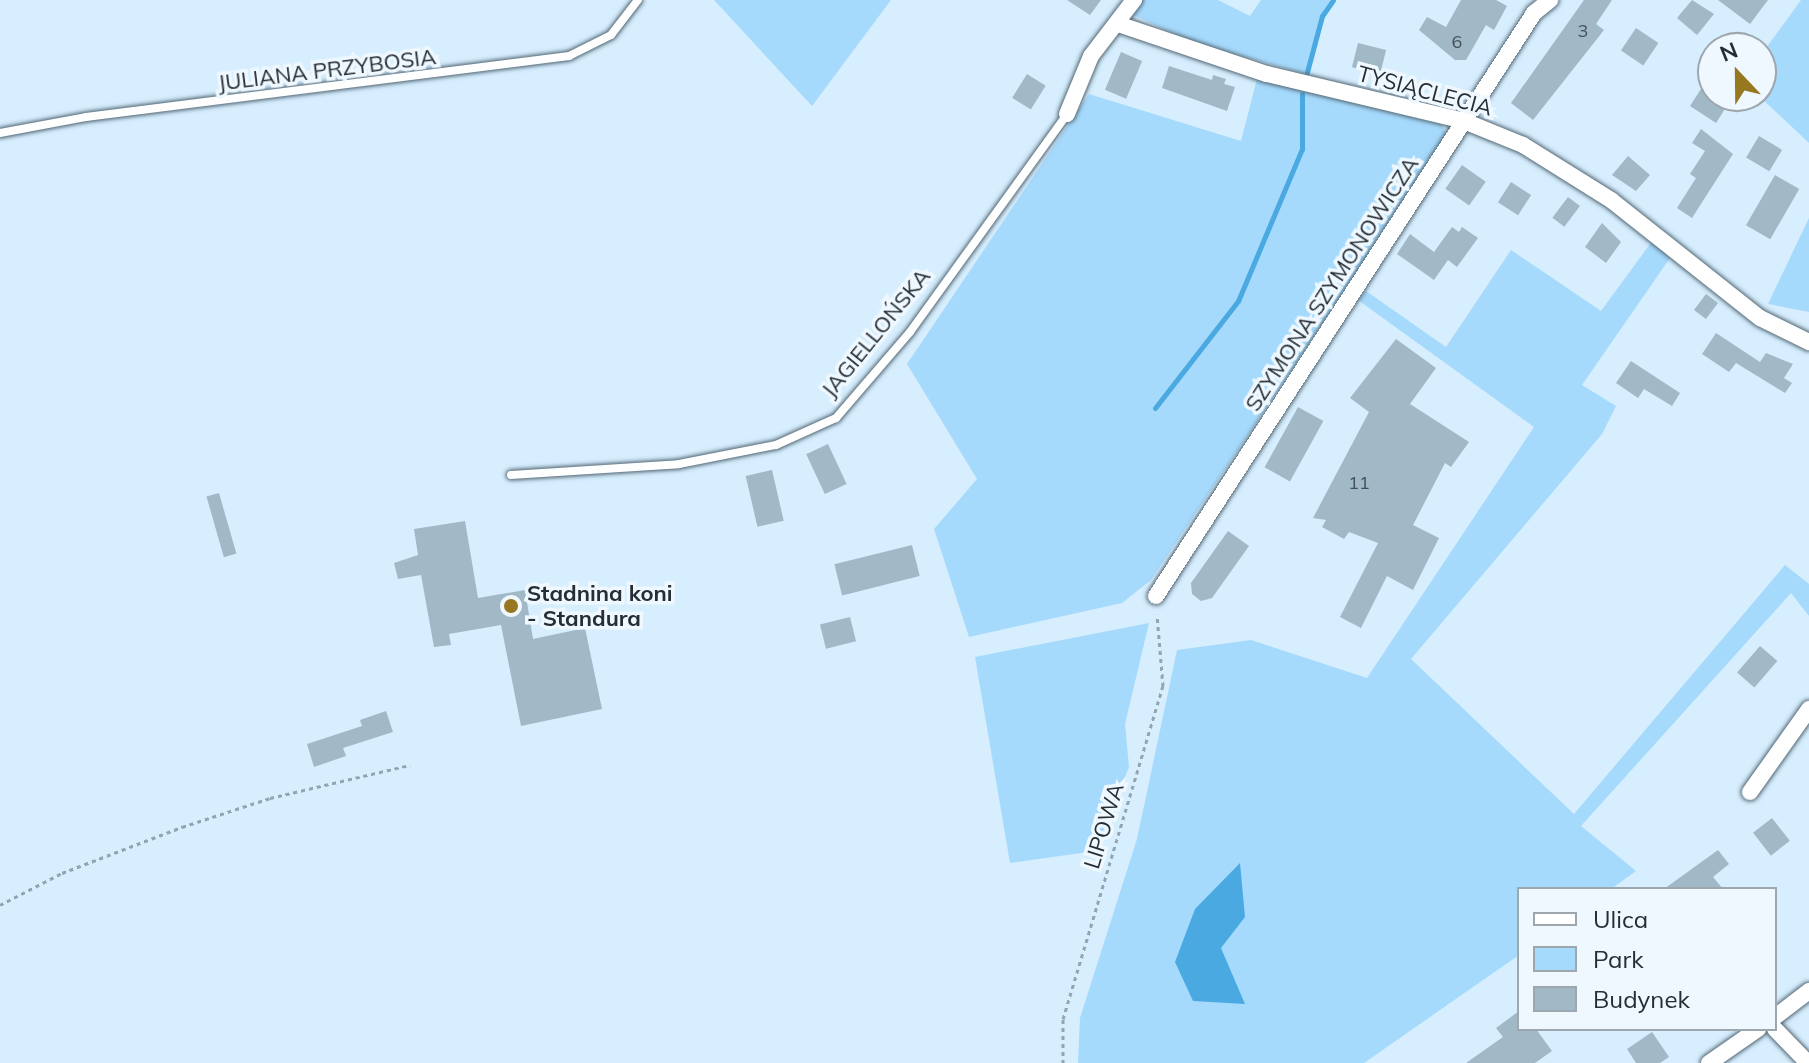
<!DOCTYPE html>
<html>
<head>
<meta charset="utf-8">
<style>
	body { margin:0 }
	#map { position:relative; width:1809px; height:1063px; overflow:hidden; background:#d6eefe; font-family:Mulish,sans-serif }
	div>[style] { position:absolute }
	.green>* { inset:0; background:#a6dafc }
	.water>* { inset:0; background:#49a9e0 }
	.stream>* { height:5px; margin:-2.5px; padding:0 2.5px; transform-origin:2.5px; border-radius:2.5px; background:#49a9e0 }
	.building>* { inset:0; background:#a1b8c7; transform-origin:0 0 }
	.path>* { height:3px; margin-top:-1.5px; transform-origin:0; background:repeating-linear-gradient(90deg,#92a5b1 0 4px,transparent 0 8px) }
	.roads { filter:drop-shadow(0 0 2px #526775) drop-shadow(0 0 2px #526775) }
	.lane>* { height:8px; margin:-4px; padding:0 4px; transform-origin:4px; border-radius:4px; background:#fff }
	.street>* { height:16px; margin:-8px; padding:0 8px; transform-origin:8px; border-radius:8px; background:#fff }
	.dots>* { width:22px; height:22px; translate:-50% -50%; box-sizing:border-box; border:4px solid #eff8ff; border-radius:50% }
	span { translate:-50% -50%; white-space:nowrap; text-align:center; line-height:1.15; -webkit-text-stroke:7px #eff8ff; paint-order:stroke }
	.number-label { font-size:18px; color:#445059 }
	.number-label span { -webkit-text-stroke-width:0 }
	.street-label { font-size:22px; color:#252e34 }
	.poi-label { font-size:22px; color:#252e34; font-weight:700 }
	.left { translate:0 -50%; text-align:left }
	.legend { position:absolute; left:1517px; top:887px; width:260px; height:144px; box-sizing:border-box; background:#eff8ff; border:2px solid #9ea7ae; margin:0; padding:10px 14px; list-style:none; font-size:24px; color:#252e34 }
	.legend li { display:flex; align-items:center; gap:16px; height:40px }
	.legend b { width:40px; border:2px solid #9ea7ae }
	.north { position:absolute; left:1697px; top:32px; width:80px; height:80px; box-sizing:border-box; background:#eff8ff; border:2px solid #9ea7ae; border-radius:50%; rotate:338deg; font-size:22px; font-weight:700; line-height:32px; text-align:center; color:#252e34 }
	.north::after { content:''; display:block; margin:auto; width:28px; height:36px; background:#977720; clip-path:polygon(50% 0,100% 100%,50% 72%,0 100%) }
</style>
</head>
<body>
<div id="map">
	<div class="green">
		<div style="clip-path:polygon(714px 0,891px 0,812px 106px)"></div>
		<div style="clip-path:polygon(1143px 0,1218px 0,1250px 16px,1261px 0,1335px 0,1326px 12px,1309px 75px,1193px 42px,1133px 15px)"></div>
		<div style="clip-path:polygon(1801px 0,1809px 0,1809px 143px,1759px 96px,1761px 55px)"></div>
		<div style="clip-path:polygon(1257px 79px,1441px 124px,1448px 136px,1151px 580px,1122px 603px,969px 637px,934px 529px,977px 479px,907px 364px,1089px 94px,1241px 141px)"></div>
		<div style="clip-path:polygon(1809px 218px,1809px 312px,1768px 304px)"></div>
		<div style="clip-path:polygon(1653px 240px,1670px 258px,1582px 385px,1616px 406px,1602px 434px,1411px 659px,1574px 814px,1785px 565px,1809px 584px,1809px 616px,1791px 593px,1581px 826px,1636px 871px,1611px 889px,1519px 889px,1519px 955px,1364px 1063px,1078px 1063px,1080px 1018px,1137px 839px,1177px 650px,1251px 640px,1367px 678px,1534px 427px,1358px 300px,1366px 291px,1446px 347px,1511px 250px,1601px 311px)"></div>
		<div style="clip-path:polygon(1149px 623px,1125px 724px,1129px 767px,1095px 851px,1010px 863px,975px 657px)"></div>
	</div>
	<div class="water">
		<div style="clip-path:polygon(1240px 863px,1245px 917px,1221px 948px,1245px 1004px,1193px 1001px,1175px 962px,1195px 909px)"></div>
	</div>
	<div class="stream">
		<div style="left:1307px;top:72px;width:58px;rotate:-75deg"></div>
		<div style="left:1322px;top:16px;width:19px;rotate:-55deg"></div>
		<div style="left:1155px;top:408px;width:135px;rotate:-52.2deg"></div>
		<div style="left:1238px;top:301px;width:165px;rotate:-67.2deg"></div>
		<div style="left:1302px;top:149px;width:55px;rotate:-90deg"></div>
	</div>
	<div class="building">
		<div style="clip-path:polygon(1067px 0,1101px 0,1090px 15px)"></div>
		<div style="clip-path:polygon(1461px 0,1496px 0,1507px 6px,1494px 30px,1486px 25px,1466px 60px,1455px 60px,1419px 30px,1427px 17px,1446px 27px)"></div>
		<div style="clip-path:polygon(1584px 0,1612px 0,1596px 24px,1604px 30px,1533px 120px,1511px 103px)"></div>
		<div style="clip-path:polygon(1692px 0,1714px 14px,1697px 35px,1677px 18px)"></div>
		<div style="clip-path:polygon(1718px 0,1768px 0,1750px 24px)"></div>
		<div style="left:1636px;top:28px;width:27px;height:27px;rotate:34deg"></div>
		<div style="left:1358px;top:43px;width:29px;height:25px;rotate:14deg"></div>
		<div style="left:1121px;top:52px;width:23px;height:41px;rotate:23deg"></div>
		<div style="clip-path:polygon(1169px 66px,1212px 80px,1213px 75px,1226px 79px,1224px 84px,1235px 87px,1227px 111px,1162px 88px)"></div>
		<div style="clip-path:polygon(1713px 70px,1713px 96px,1733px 96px,1716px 123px,1690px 106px)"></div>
		<div style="left:1027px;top:74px;width:22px;height:28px;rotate:32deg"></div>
		<div style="clip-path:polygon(1701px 129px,1733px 154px,1692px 218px,1677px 208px,1696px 178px,1690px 174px,1705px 151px,1692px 143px)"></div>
		<div style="left:1759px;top:136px;width:27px;height:25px;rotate:31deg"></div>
		<div style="clip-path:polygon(1628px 156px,1650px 175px,1636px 191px,1612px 175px)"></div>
		<div style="left:1462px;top:165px;width:29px;height:29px;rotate:35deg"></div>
		<div style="left:1775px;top:175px;width:28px;height:58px;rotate:30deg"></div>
		<div style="left:1511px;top:182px;width:24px;height:24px;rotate:33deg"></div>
		<div style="left:1568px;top:197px;width:15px;height:26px;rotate:37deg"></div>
		<div style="clip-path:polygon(1602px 223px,1621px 242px,1606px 263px,1585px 247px)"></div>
		<div style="clip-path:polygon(1452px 227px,1459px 232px,1462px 227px,1478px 238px,1457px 267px,1448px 260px,1434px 280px,1397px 254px,1410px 234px,1434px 252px)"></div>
		<div style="left:1706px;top:294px;width:15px;height:20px;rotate:37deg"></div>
		<div style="clip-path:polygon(1716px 333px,1760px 362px,1766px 353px,1793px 364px,1784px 378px,1792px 383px,1785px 393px,1736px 363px,1729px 372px,1702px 354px)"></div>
		<div style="clip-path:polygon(1396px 339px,1436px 368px,1410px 404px,1469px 442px,1451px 467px,1445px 463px,1413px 525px,1439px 538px,1413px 590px,1387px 576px,1361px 628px,1340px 617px,1378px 543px,1349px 532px,1344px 539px,1322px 527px,1326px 520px,1313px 518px,1369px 412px,1350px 398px)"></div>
		<div style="clip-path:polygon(1631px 361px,1680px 393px,1672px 406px,1644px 389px,1638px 398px,1616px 383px)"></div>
		<div style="left:1298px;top:407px;width:29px;height:69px;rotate:29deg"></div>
		<div style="left:828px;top:444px;width:44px;height:24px;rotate:65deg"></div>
		<div style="left:772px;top:470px;width:52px;height:27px;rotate:77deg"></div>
		<div style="left:219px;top:493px;width:63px;height:13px;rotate:74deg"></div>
		<div style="clip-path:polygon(465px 521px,478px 598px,525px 590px,533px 639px,585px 628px,602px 709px,521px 726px,501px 625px,449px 634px,451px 645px,434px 647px,421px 575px,398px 579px,394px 563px,418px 555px,414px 529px)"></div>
		<div style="clip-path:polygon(1228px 531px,1249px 546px,1212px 598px,1201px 601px,1192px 594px,1191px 583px)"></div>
		<div style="left:912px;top:545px;width:32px;height:80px;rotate:76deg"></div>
		<div style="left:850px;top:617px;width:25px;height:31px;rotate:76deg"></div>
		<div style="left:1760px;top:646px;width:23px;height:35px;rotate:41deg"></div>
		<div style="clip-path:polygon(386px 711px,393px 732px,343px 748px,346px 756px,314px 767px,307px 744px,362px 726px,360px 720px)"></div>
		<div style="left:1772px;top:818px;width:29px;height:24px;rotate:52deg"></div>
		<div style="clip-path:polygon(1718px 850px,1729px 864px,1713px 877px,1723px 889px,1664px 889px)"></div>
		<div style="clip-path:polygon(1519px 1011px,1519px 1029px,1536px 1029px,1552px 1051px,1535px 1063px,1466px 1063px,1503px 1037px,1496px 1028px)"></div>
		<div style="clip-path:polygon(1652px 1032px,1669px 1057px,1660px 1063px,1636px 1063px,1627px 1049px)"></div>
	</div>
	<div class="path">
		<div style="left:0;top:905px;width:70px;rotate:-27.3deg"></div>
		<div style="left:62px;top:873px;width:129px;rotate:-21deg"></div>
		<div style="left:182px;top:827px;width:93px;rotate:-18.2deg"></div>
		<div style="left:270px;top:798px;width:144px;rotate:-13.3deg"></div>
		<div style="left:1063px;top:1063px;width:44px;rotate:-90deg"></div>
		<div style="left:1063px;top:1019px;width:348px;rotate:-73.3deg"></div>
		<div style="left:1163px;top:686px;width:72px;rotate:-94.8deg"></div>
	</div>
	<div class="roads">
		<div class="lane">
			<div style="left:0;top:133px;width:87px;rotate:-10.5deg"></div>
			<div style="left:86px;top:117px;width:487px;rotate:-7.2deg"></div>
			<div style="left:569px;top:56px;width:47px;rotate:-26.6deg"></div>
			<div style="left:611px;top:35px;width:44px;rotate:-52.4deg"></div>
			<div style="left:511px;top:475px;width:168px;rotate:-3.7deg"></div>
			<div style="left:679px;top:464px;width:99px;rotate:-11.1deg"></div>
			<div style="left:776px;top:445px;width:66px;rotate:-24.2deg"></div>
			<div style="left:836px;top:418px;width:113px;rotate:-49.3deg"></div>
			<div style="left:910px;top:332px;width:269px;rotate:-54.2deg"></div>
		</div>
		<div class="street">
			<div style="left:1118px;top:24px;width:157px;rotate:18.6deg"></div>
			<div style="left:1267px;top:74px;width:203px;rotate:13.4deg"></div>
			<div style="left:1464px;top:121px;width:64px;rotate:22.1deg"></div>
			<div style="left:1523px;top:145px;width:104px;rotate:32deg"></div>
			<div style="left:1611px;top:200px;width:190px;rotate:38.4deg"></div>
			<div style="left:1760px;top:318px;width:55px;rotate:26.1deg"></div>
			<div style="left:1067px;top:114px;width:63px;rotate:-67.5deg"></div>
			<div style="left:1091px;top:56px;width:71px;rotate:-52.5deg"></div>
			<div style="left:1156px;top:596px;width:695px;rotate:-57.04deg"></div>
			<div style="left:1534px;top:13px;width:21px;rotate:-39deg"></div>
			<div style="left:1750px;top:792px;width:102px;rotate:-54.6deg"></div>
			<div style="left:1775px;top:1017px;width:43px;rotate:-37.4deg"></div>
			<div style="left:1775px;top:1029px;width:47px;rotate:45.9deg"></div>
			<div style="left:1709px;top:1063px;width:60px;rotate:-34.8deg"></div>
		</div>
	</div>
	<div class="dots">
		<div style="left:511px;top:606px;background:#977720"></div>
	</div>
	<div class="number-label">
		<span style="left:1583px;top:31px">3</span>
		<span style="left:1457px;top:42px">6</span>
		<span style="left:1359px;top:483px">11</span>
	</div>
	<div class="street-label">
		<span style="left:327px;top:70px;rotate:-7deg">JULIANA PRZYBOSIA</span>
		<span style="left:1425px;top:91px;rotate:15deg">TYSIĄCLECIA</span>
		<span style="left:1332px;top:284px;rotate:-57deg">SZYMONA SZYMONOWICZA</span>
		<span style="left:876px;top:333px;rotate:-51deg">JAGIELLOŃSKA</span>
		<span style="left:1104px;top:826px;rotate:-73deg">LIPOWA</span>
	</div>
	<div class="poi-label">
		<span class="left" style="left:527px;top:606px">Stadnina koni<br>- Standura</span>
	</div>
	<ul class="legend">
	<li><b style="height:10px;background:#fff"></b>Ulica</li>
	<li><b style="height:22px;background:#a6dafc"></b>Park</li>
	<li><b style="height:22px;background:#a1b8c7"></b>Budynek</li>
	</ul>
	<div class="north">N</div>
</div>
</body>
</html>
